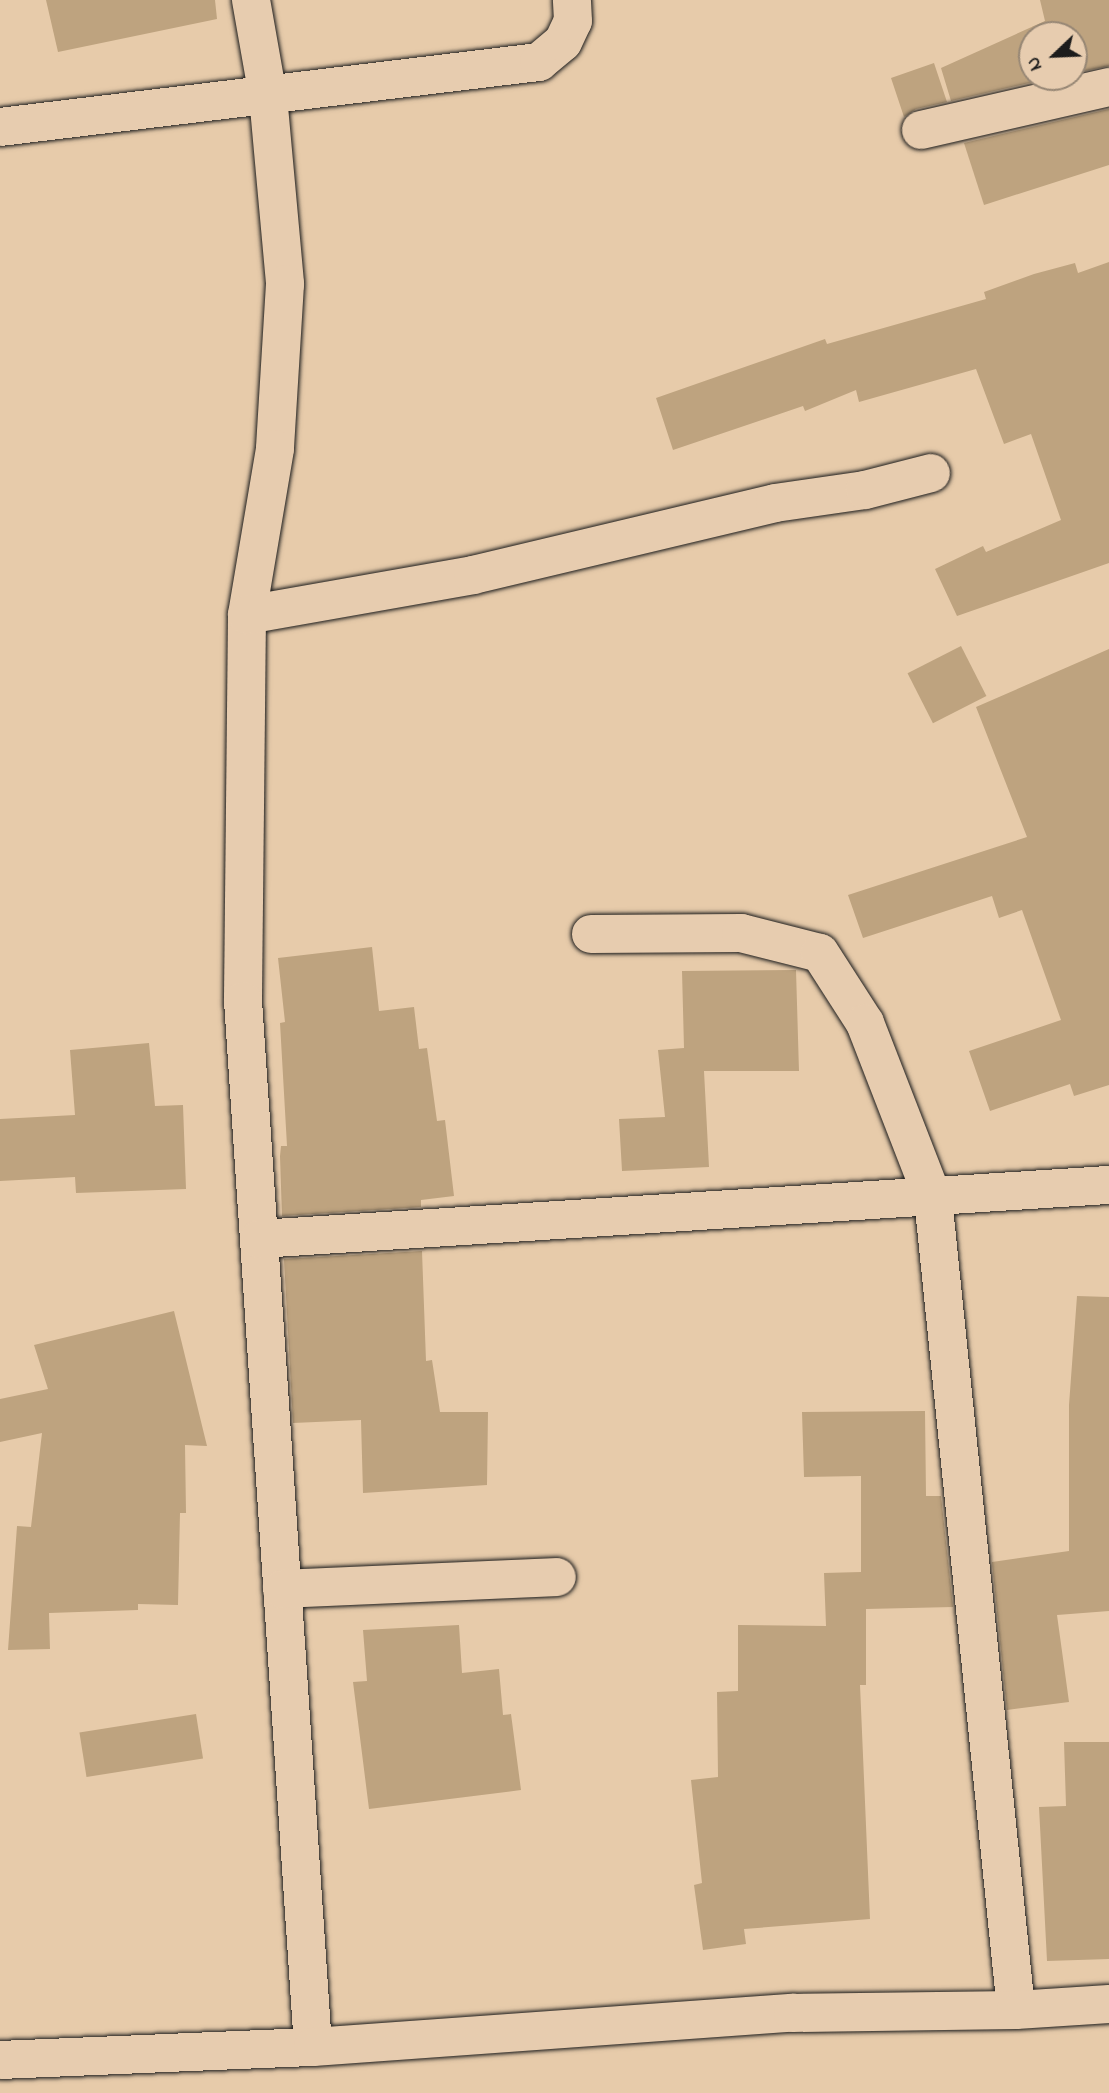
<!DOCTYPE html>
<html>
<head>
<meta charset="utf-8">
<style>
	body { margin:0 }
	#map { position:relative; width:1109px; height:2093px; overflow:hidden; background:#e7cbaa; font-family:"Indie Flower",sans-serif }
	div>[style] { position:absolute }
	.building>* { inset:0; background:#bea37f; transform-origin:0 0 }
	.roads { filter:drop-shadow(0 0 2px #1c1c1c) drop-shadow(0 0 2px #1c1c1c) }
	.minor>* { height:38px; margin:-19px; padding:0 19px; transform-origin:19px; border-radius:19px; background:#e7ccaf }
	span { translate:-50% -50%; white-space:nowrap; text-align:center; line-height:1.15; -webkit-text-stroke:7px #e7ccaf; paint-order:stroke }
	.north { position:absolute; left:1018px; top:21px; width:70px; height:70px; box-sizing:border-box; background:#e7ccaf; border:2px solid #968674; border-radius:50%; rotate:247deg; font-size:19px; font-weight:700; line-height:28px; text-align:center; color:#1c1c1c }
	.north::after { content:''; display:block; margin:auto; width:24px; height:32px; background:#1c1c1c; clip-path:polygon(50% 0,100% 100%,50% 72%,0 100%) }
</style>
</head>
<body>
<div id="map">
	<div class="building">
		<div style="clip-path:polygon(46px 0,215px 0,217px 19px,58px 52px)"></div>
		<div style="clip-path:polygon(1040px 0,1109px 0,1109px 66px,1074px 73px,1074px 35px,1032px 35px,1032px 77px,1055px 77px,951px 101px,941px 68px,1045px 21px)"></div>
		<div style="clip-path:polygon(934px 63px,947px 102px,916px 109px,904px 117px,891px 78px)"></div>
		<div style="clip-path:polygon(1109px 109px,1109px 165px,984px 205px,964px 143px)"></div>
		<div style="clip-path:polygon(1109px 262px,1109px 563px,957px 616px,935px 569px,983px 546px,986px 552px,1061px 520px,1031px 434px,1004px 444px,976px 369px,859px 402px,856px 390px,805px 411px,803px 406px,673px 450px,656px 398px,825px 339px,827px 344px,986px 299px,984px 292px,1034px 274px,1075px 263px,1078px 273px)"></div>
		<div style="left:961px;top:646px;width:56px;height:60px;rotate:63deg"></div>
		<div style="clip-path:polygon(1109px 649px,1109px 1085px,1074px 1096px,1070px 1084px,990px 1111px,969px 1051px,1061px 1020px,1022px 910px,999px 918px,992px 896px,863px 938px,848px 895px,1027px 837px,976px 707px)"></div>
		<div style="clip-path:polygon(372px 947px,379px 1011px,414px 1007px,419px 1049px,427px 1048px,437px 1121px,445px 1120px,454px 1196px,421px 1200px,421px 1207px,282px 1216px,280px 1156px,281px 1146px,287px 1146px,280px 1023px,285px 1022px,278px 958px)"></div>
		<div style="clip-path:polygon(796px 970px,799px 1071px,704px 1071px,709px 1167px,622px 1171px,619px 1119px,665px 1117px,658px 1050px,684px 1048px,682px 971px)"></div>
		<div style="clip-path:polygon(149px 1043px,155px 1106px,183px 1105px,186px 1189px,76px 1193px,75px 1177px,0 1181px,0 1119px,75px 1115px,70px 1050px)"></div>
		<div style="clip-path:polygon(422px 1251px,426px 1361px,432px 1360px,440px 1412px,488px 1412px,487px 1485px,363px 1493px,361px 1420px,293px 1423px,284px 1259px)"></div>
		<div style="clip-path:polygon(1077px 1296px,1109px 1297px,1109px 1611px,1057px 1615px,1069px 1702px,1007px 1710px,992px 1562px,1069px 1551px,1069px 1405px)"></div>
		<div style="clip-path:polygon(174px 1311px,207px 1446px,185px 1445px,186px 1513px,180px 1513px,178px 1605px,138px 1604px,138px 1610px,49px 1613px,50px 1649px,8px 1650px,17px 1526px,31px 1527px,42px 1433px,0 1442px,0 1399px,48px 1389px,34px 1345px)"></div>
		<div style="clip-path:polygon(925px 1411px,926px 1496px,941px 1496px,953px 1607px,866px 1609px,866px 1685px,860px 1685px,870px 1919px,744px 1929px,746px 1944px,703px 1950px,694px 1885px,702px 1883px,691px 1780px,718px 1777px,717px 1692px,738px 1691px,738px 1625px,826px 1626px,824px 1573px,861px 1572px,861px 1476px,804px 1477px,802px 1412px)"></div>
		<div style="clip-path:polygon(459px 1625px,462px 1673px,499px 1669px,503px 1715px,511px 1714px,521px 1790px,369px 1809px,353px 1682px,367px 1681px,363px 1630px)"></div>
		<div style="left:196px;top:1714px;width:45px;height:118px;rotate:81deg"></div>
		<div style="clip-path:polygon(1064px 1742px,1109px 1742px,1109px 1959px,1047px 1961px,1039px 1807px,1066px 1806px)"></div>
	</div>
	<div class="roads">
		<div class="minor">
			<div style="left:251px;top:0;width:97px;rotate:80deg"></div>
			<div style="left:268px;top:96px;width:189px;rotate:84.8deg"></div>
			<div style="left:285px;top:284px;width:165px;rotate:93.5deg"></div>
			<div style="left:275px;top:449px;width:168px;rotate:99.6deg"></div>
			<div style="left:247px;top:615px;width:386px;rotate:90.6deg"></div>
			<div style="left:243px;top:1001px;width:1048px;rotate:86.17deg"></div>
			<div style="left:0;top:127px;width:543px;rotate:-6.88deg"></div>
			<div style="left:539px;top:62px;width:31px;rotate:-40deg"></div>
			<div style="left:563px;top:42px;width:23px;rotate:-65deg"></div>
			<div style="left:573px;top:21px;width:21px;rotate:-93deg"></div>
			<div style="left:921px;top:130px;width:193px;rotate:-12.9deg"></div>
			<div style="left:247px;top:615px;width:230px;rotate:-10deg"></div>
			<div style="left:473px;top:575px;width:310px;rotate:-13.4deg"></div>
			<div style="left:775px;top:503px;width:91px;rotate:-8.2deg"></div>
			<div style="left:865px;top:490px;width:68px;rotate:-14.4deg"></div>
			<div style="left:591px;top:934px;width:150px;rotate:-0.4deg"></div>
			<div style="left:741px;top:933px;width:81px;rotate:14.2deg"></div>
			<div style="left:820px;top:953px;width:83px;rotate:57.3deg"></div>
			<div style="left:865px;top:1023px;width:188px;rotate:68.8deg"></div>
			<div style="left:933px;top:1198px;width:816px;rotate:84.16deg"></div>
			<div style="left:259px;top:1239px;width:852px;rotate:-3.64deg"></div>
			<div style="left:282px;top:1589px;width:275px;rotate:-2.5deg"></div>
			<div style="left:0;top:2060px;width:313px;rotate:-2.4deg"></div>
			<div style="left:313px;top:2047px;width:481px;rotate:-4.1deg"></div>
			<div style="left:793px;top:2013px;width:223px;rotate:-0.8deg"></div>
			<div style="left:1016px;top:2010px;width:93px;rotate:-3.7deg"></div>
		</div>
	</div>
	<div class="north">N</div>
</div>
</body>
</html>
